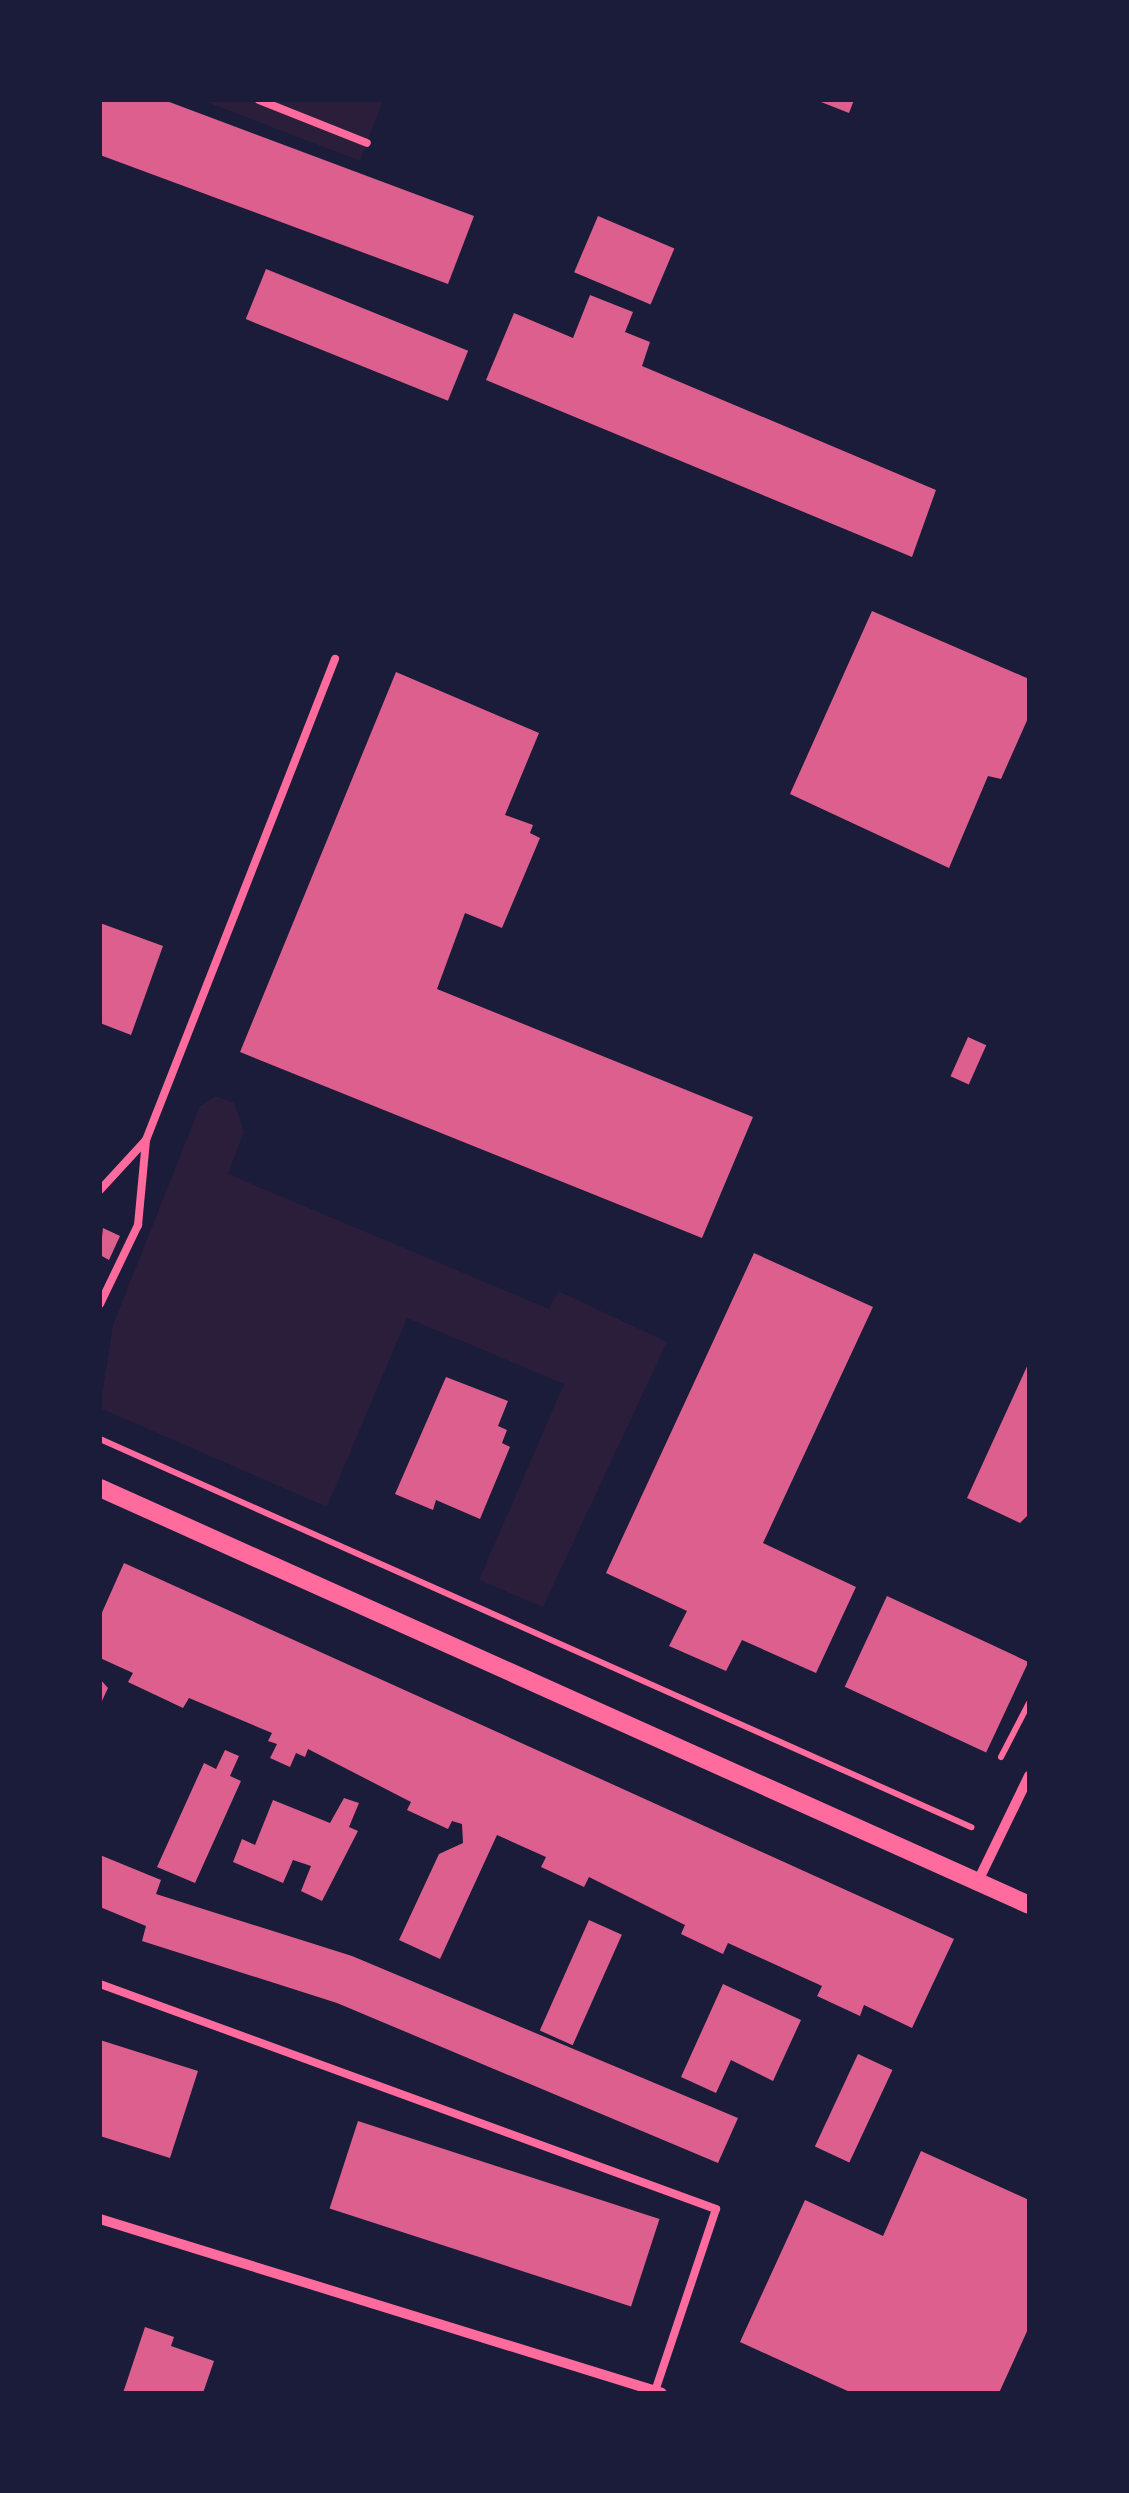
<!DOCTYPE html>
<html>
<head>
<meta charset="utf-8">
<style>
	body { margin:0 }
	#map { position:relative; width:1129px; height:2493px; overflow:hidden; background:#1b1b3a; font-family:"Alegreya Sans",sans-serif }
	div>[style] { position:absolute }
	.green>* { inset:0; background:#2a1e3b }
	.building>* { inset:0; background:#dd5f8e; transform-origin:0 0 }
	.path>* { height:6px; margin:-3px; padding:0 3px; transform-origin:3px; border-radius:3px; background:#ff6b9d }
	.service>* { height:8px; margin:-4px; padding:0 4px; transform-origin:4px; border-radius:4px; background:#ff6b9d }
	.minor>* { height:10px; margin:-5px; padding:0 5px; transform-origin:5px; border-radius:5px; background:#ff6b9d }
	.tertiary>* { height:18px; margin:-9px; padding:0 9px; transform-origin:9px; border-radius:9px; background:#ff6b9d }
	span { translate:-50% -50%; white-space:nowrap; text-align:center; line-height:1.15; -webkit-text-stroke:8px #1b1b3a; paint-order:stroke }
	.frame { position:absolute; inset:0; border:102px solid #1b1b3a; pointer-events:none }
</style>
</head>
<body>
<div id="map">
	<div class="green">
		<div style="clip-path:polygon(201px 100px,383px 100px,360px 161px)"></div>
		<div style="clip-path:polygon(216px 1096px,234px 1103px,244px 1131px,228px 1174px,549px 1309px,558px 1291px,667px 1342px,543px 1607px,479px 1580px,564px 1384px,407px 1318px,327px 1507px,100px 1408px,113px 1325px,200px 1106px)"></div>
	</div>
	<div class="building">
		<div style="clip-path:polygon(100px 100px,164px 100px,474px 216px,448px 284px,100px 155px)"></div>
		<div style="clip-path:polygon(816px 100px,854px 100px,849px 113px)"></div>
		<div style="left:598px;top:216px;width:83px;height:61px;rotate:23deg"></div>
		<div style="left:266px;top:269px;width:218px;height:54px;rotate:22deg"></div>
		<div style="clip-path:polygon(590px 295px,633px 312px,625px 332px,650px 342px,642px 366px,936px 490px,912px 557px,486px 380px,514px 313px,573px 338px)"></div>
		<div style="clip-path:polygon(872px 611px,1029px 679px,1029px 716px,1001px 779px,988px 776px,949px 868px,790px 794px)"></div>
		<div style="clip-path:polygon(396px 672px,539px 733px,505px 815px,533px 825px,530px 833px,540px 838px,502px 928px,465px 913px,437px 989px,753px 1117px,702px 1238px,240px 1052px)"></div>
		<div style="clip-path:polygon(100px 923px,163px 946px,131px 1035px,100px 1023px)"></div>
		<div style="left:968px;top:1037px;width:20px;height:43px;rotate:24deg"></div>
		<div style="clip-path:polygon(103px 1228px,120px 1236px,109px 1260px,100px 1255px)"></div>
		<div style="clip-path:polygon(754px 1253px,873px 1307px,763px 1543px,856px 1587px,816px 1673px,742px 1640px,726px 1671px,669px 1646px,687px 1611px,606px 1573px)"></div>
		<div style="clip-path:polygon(1029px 1362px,1029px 1514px,1020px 1523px,967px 1498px)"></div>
		<div style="clip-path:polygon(446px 1377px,508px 1401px,498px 1426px,507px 1430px,502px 1443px,510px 1447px,480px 1519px,436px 1500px,433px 1510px,395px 1494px)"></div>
		<div style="clip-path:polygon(124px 1563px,954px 1939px,912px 2028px,864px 2005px,860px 2016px,817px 1996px,822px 1986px,728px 1943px,723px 1954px,681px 1934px,685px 1925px,589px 1877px,584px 1887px,541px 1867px,546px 1857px,497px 1835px,440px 1959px,399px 1940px,439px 1854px,463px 1843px,462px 1824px,452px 1821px,448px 1829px,407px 1810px,411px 1802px,308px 1749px,305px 1757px,296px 1753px,290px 1767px,270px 1758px,277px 1744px,268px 1741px,272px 1733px,189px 1698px,183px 1708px,128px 1682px,133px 1673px,100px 1658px,100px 1617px)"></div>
		<div style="left:887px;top:1596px;width:156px;height:100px;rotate:25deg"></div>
		<div style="clip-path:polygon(100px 1679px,108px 1688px,100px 1705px)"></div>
		<div style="clip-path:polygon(225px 1750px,239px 1756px,230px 1776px,241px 1781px,195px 1883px,157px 1867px,204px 1763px,216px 1769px)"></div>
		<div style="clip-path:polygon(344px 1798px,359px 1803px,349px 1827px,358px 1831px,322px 1901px,301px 1891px,311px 1866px,293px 1860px,283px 1883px,233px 1862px,242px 1839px,255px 1845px,273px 1800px,330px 1823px)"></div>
		<div style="clip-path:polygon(100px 1855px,161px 1880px,156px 1894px,352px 1956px,738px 2118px,718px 2163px,337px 2003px,142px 1941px,146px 1926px,100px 1907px)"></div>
		<div style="left:589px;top:1920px;width:36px;height:121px;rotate:24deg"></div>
		<div style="clip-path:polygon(723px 1984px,801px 2020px,773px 2081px,731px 2060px,716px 2093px,681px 2077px)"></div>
		<div style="clip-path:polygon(100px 2040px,198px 2071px,170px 2158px,100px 2136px)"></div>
		<div style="left:858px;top:2054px;width:38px;height:102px;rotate:25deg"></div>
		<div style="left:358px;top:2121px;width:317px;height:92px;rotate:18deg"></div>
		<div style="clip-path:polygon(921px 2151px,1029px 2200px,1029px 2327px,999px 2393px,852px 2393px,740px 2342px,805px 2200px,883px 2236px)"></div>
		<div style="clip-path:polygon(145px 2327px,174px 2337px,171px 2346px,214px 2361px,203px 2393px,123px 2393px)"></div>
	</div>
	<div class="path">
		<div style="left:100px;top:1439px;width:954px;rotate:24.01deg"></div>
		<div style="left:1001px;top:1757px;width:61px;rotate:-62.6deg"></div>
	</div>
	<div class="service">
		<div style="left:259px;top:100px;width:116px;rotate:21.7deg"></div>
		<div style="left:100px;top:1190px;width:68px;rotate:-47.4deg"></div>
		<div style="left:100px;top:1304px;width:88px;rotate:-64.3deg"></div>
		<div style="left:138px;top:1225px;width:85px;rotate:-84.6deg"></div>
		<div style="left:146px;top:1140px;width:517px;rotate:-68.55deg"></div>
		<div style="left:100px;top:1984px;width:656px;rotate:20.07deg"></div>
		<div style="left:716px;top:2209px;width:192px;rotate:108.5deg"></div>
	</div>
	<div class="minor">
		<div style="left:978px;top:1881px;width:117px;rotate:-64.1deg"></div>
		<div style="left:100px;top:2219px;width:588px;rotate:17.2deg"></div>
	</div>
	<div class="tertiary">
		<div style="left:100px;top:1488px;width:1018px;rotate:24.17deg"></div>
	</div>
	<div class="frame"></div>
</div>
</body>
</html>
